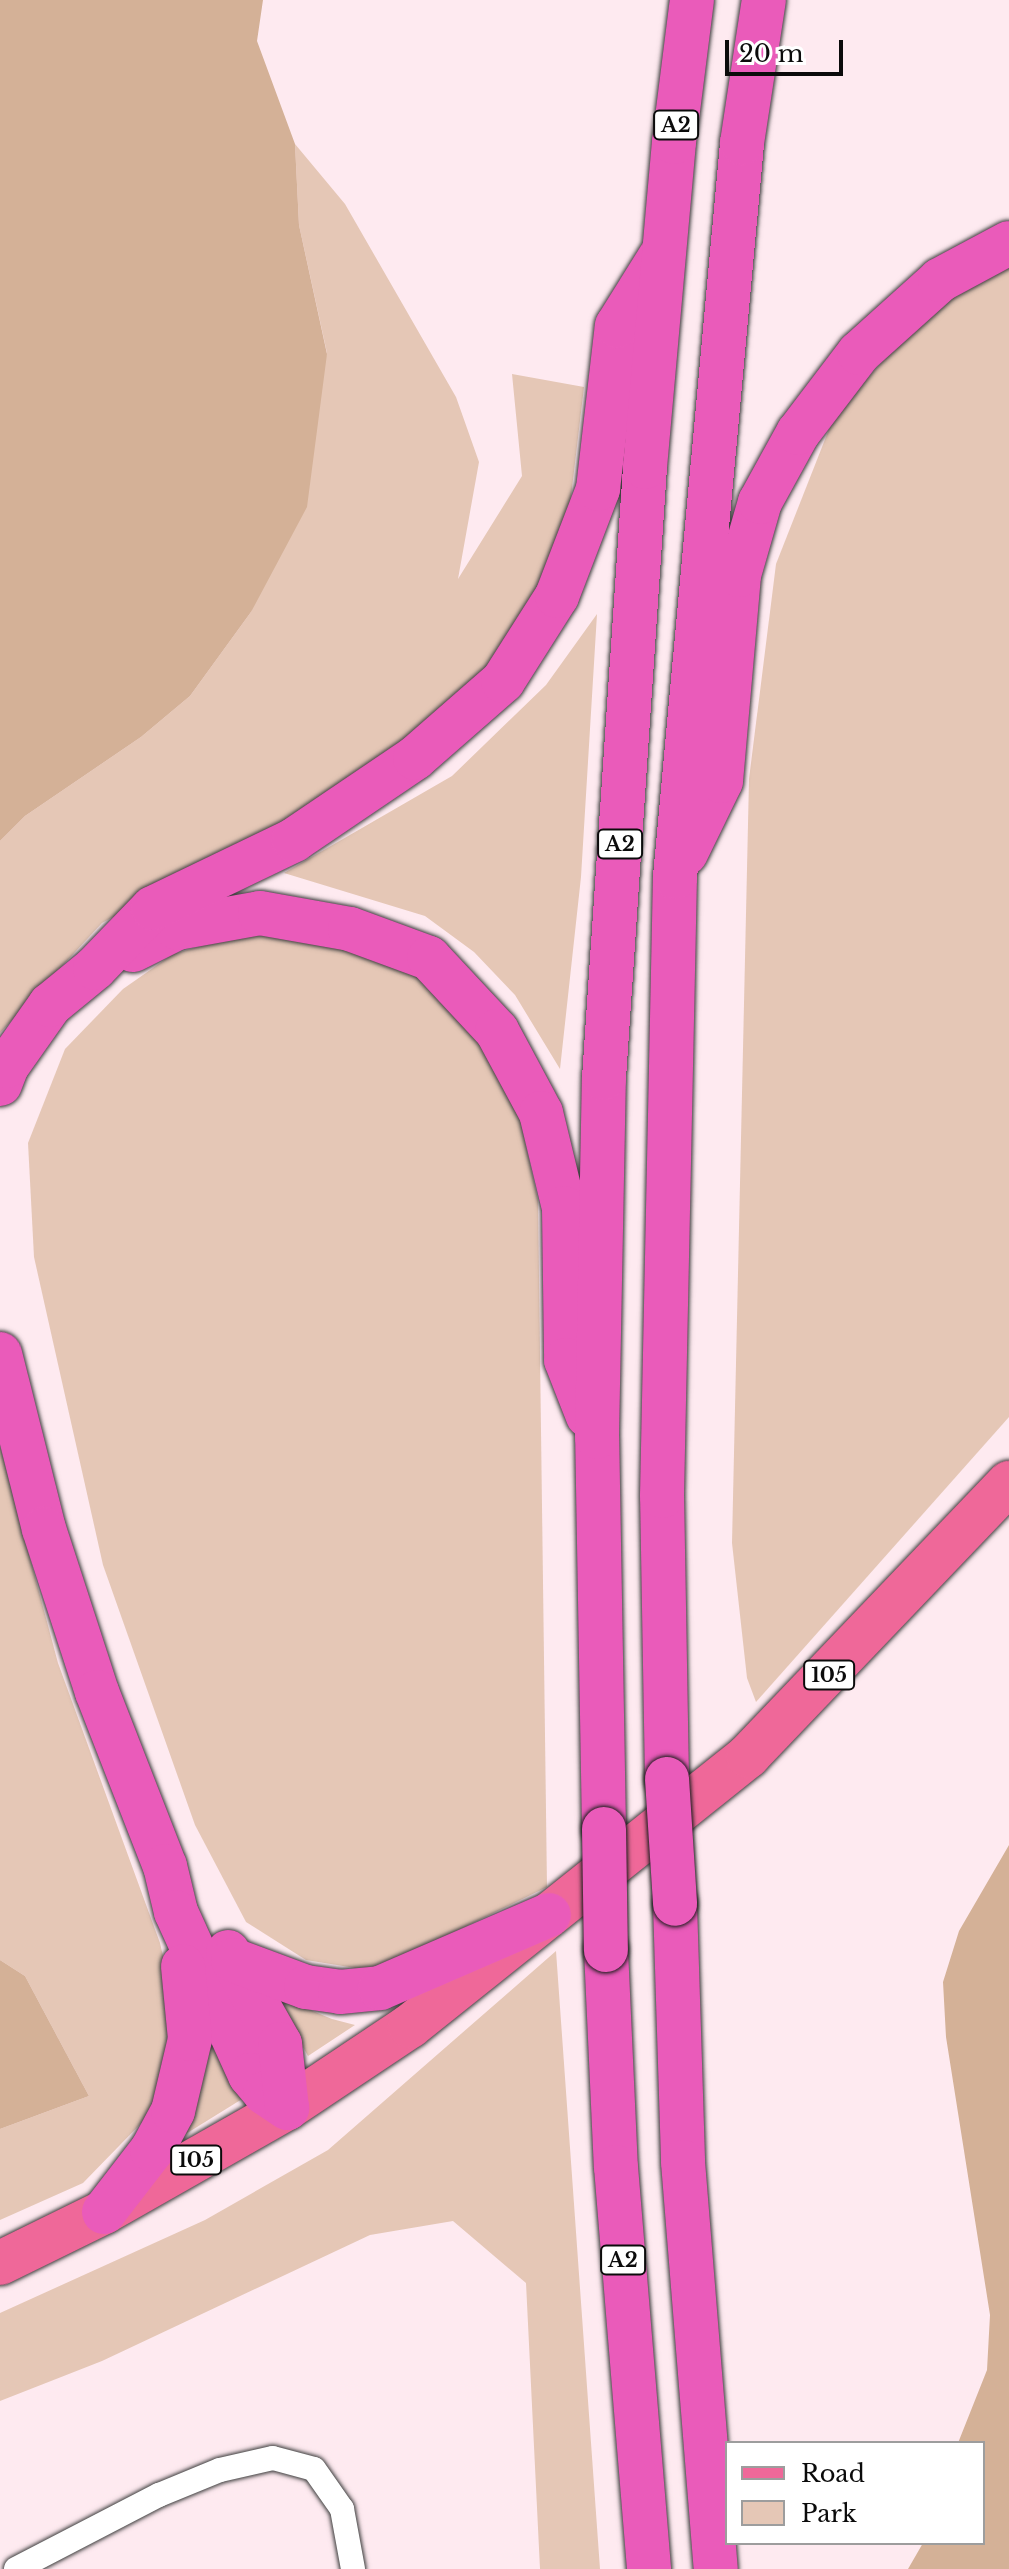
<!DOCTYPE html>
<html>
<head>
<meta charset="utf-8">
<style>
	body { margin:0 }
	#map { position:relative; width:1009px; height:2569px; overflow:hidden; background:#feeaf0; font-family:"Libre Baskerville",serif }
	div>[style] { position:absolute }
	.green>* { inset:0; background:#e5c7b6 }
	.forest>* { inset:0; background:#d4b197 }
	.roads { filter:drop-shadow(0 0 2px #3e3e3e) drop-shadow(0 0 2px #3e3e3e) }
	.lane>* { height:24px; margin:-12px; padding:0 12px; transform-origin:12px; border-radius:12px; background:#fff }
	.primary>* { height:44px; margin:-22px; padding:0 22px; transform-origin:22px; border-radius:22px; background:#ef6899 }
	.highway>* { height:44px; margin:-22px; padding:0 22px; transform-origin:22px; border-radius:22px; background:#ea5bba }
	.bridges { filter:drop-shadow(0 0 2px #1c1c1c) drop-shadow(0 0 2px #1c1c1c) }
	.highway-bridge>* { height:44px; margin:-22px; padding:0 22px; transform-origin:22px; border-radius:22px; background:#ea5bba }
	span { translate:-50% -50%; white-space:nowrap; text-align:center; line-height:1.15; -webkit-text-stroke:8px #fff; paint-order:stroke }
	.shield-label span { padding:2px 6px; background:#fff; border:2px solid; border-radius:6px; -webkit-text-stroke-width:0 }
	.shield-label { font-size:20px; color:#0b0b0b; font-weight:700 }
	.legend { position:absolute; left:725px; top:2441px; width:260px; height:104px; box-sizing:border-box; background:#fff; border:2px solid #9d9d9d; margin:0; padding:10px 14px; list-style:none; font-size:24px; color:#0b0b0b }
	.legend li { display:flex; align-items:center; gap:16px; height:40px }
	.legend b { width:40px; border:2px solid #9d9d9d }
	.scale { position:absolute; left:725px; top:40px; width:118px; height:36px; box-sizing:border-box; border:4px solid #0b0b0b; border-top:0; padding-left:10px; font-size:24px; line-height:28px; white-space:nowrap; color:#0b0b0b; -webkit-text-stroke:6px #fff; paint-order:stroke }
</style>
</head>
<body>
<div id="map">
	<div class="green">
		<div style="clip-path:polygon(295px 144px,345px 204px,456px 397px,479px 462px,458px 579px,522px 476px,512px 374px,584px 387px,567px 530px,501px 667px,347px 790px,102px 923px,0 1033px,0 841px,25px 816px,141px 737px,190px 696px,251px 612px,327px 353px,299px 225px)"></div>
		<div style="clip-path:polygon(1009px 263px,1009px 1417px,756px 1702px,747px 1678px,732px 1543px,749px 779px,776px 564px,835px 414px,929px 310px)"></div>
		<div style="clip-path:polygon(597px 614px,581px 877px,560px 1069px,515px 995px,474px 952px,425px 916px,284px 873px,452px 776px,546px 685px)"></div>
		<div style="clip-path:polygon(251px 932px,329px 943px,403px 966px,459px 1009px,515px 1096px,538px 1200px,547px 1887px,374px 1971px,306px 1960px,246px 1922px,195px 1825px,103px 1565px,34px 1257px,28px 1143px,65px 1049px,123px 989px,173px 954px)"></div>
		<div style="clip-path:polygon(0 1446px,58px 1663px,160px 1943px,178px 2021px,155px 2109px,83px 2183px,0 2220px,0 2129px,89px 2096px,25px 1976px,0 1960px)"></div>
		<div style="clip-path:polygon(556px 1951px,600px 2569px,540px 2569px,526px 2283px,453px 2221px,370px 2235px,102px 2361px,0 2401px,0 2313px,205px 2220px,328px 2150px)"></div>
		<div style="clip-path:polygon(274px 1995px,332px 2019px,355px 2025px,308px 2056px)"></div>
		<div style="clip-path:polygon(210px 2030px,247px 2096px,176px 2140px)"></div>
	</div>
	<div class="forest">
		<div style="clip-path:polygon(0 0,263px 0,257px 41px,295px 144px,299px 225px,327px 354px,307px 507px,251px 612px,190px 696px,141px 737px,25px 816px,0 841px)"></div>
		<div style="clip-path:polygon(1009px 1845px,1009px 2569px,908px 2569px,923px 2543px,983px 2543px,983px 2443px,958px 2443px,987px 2370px,990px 2315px,946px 2037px,943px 1982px,959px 1931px)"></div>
		<div style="clip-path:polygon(0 1960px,25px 1976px,89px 2096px,0 2129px)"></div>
	</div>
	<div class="roads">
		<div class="lane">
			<div style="left:16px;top:2569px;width:161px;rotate:-27.4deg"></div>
			<div style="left:159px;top:2495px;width:66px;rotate:-22.3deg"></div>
			<div style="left:220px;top:2470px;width:54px;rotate:-12.8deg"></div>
			<div style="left:273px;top:2458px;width:42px;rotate:15deg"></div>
			<div style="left:314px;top:2469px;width:49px;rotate:55deg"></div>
			<div style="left:342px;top:2509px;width:61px;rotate:79.6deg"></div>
		</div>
		<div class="primary">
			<div style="left:0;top:2263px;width:116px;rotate:-26.1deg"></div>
			<div style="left:104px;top:2212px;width:210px;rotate:-29.6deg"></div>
			<div style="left:287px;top:2108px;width:148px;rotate:-33.7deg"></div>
			<div style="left:410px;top:2026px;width:433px;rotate:-38.6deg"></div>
			<div style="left:748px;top:1756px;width:378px;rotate:-46.3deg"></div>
		</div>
		<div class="highway">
			<div style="left:686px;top:853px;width:80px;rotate:-64.1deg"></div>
			<div style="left:721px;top:781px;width:207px;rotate:-85deg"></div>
			<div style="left:739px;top:575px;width:76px;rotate:-74deg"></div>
			<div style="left:760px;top:502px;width:79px;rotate:-61.2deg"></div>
			<div style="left:798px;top:433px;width:101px;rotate:-52.7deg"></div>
			<div style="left:859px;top:353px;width:109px;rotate:-42deg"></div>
			<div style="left:940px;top:280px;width:78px;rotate:-28.2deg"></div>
			<div style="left:133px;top:950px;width:49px;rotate:-26.6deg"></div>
			<div style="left:177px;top:928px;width:84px;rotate:-10.2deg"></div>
			<div style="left:260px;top:913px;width:91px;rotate:10.1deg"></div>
			<div style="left:350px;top:929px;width:84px;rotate:20.2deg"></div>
			<div style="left:429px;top:958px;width:100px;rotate:47deg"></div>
			<div style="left:497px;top:1031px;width:93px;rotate:61.8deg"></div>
			<div style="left:541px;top:1113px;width:98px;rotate:76.4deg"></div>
			<div style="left:564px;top:1208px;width:152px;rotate:89.2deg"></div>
			<div style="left:566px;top:1360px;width:60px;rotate:68.6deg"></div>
			<div style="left:0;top:1084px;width:19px;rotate:-69deg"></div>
			<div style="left:7px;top:1066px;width:75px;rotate:-54.8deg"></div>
			<div style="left:50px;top:1005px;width:58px;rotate:-39.4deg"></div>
			<div style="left:95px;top:968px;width:83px;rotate:-46deg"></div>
			<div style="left:153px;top:908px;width:157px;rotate:-25.7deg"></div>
			<div style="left:294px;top:840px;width:146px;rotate:-34.1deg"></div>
			<div style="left:415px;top:758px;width:117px;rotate:-41.2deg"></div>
			<div style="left:503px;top:681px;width:101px;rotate:-57.6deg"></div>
			<div style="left:557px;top:596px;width:115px;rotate:-69deg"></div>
			<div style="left:598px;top:489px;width:164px;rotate:-83.4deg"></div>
			<div style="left:617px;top:326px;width:81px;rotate:-58.1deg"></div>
			<div style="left:0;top:1354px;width:180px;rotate:75.9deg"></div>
			<div style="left:44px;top:1529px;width:171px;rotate:72deg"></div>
			<div style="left:97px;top:1692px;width:187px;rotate:68.7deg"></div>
			<div style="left:165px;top:1866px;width:47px;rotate:76.6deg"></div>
			<div style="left:176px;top:1912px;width:179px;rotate:65.6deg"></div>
			<div style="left:250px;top:2075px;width:23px;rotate:50deg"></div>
			<div style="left:265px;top:2093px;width:27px;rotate:34deg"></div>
			<div style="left:667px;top:1779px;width:283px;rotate:-91deg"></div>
			<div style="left:662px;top:1496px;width:619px;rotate:-88.8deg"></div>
			<div style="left:675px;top:877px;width:737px;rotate:-84.78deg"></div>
			<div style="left:742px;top:143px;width:145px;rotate:-81.3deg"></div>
			<div style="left:604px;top:1829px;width:392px;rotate:-91deg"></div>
			<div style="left:597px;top:1437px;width:359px;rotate:-88.9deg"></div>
			<div style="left:604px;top:1078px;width:612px;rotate:-86.16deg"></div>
			<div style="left:645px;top:467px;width:326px;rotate:-84.9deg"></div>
			<div style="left:674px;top:142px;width:143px;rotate:-82.8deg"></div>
			<div style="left:675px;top:1904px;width:258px;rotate:88.2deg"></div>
			<div style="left:683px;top:2162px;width:408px;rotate:85.4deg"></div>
			<div style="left:606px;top:1950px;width:217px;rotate:87.4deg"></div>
			<div style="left:616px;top:2167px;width:403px;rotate:85.3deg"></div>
			<div style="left:228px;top:1952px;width:106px;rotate:60.5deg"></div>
			<div style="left:280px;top:2044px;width:64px;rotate:83.8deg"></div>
			<div style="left:233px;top:1960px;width:78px;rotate:20.3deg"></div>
			<div style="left:306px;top:1987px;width:34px;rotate:8deg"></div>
			<div style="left:340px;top:1992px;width:40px;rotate:-5.7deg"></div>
			<div style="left:380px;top:1988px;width:184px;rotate:-23.4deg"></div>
			<div style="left:104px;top:2212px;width:78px;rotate:-52.3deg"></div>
			<div style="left:152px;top:2150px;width:44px;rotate:-61.7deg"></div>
			<div style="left:173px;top:2111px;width:74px;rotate:-76.7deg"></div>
			<div style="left:190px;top:2039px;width:73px;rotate:-95.5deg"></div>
		</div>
	</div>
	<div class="bridges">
		<div class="highway-bridge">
			<div style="left:667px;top:1779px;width:125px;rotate:86.3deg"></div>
			<div style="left:604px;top:1829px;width:121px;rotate:89.1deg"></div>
		</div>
	</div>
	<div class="shield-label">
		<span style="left:676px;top:125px">A2</span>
		<span style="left:620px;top:844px">A2</span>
		<span style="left:829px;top:1675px">105</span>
		<span style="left:196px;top:2160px">105</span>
		<span style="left:623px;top:2260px">A2</span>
	</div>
	<ul class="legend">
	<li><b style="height:10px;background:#ef6899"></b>Road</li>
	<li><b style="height:22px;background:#e5c7b6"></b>Park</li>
	</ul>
	<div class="scale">20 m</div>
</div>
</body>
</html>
